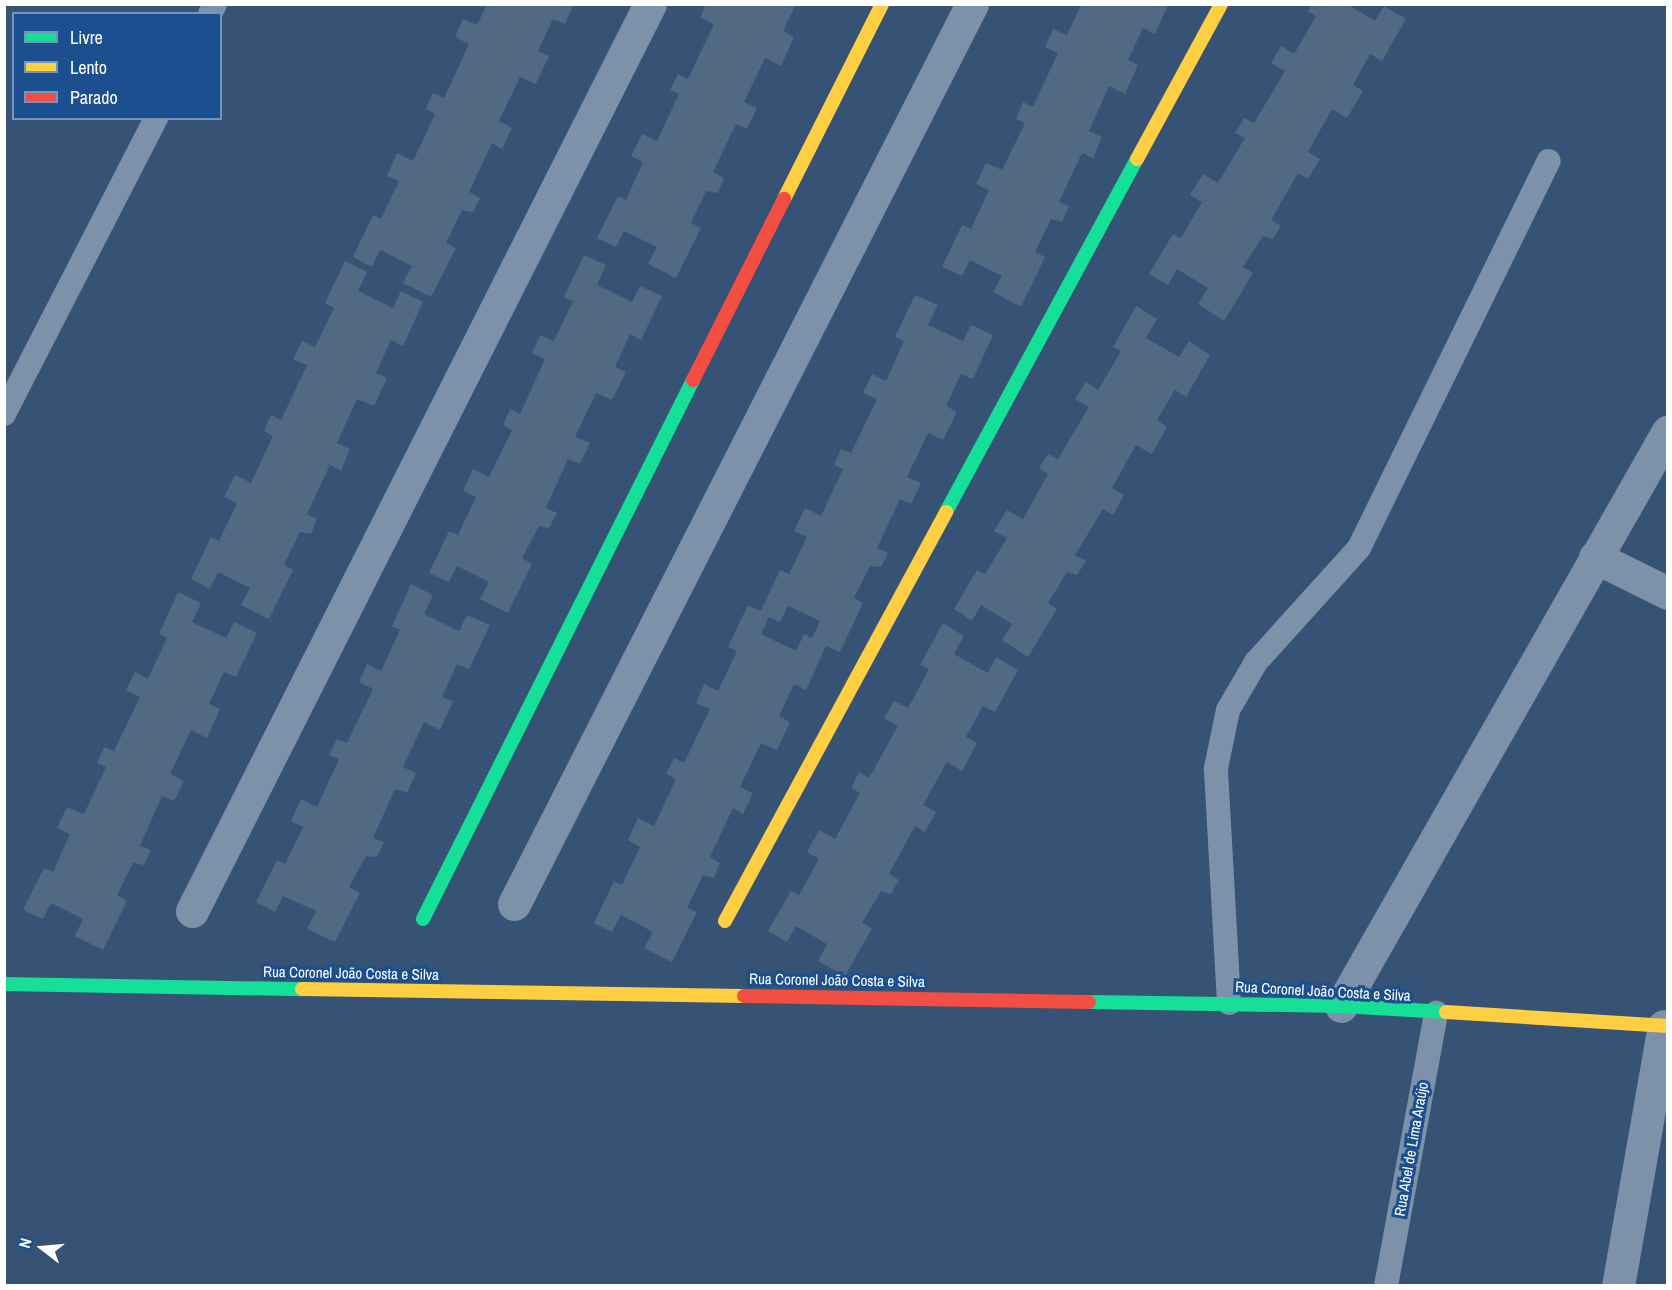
<!DOCTYPE html>
<html>
<head>
<meta charset="utf-8">
<style>
	body { margin:0 }
	#map { position:relative; width:1672px; height:1290px; overflow:hidden; background:#365274; font-family:"Archivo Narrow",sans-serif }
	div>[style] { position:absolute }
	.building>* { inset:0; background:#526984 }
	.lane>* { height:24px; margin:-12px; padding:0 12px; transform-origin:12px; border-radius:12px; background:#7d92a8 }
	.street>* { height:33px; margin:-16.5px; padding:0 16.5px; transform-origin:16.5px; border-radius:16.5px; background:#7d92a8 }
	.fast>* { height:14px; margin:-7px; padding:0 7px; transform-origin:7px; border-radius:7px; background:#16e098 }
	.slow>* { height:14px; margin:-7px; padding:0 7px; transform-origin:7px; border-radius:7px; background:#ffcf43 }
	.jam>* { height:14px; margin:-7px; padding:0 7px; transform-origin:7px; border-radius:7px; background:#f24e42 }
	span { translate:-50% -50%; white-space:nowrap; text-align:center; line-height:1.15; -webkit-text-stroke:6px #1b4f8f; paint-order:stroke }
	.street-label { font-size:15px; color:#fff }
	.frame { position:absolute; inset:0; border:6px solid #fff; pointer-events:none }
	.legend { position:absolute; left:12px; top:12px; width:210px; height:108px; box-sizing:border-box; background:#1b4f8f; border:2px solid #7695bc; margin:0; padding:8px 10px; list-style:none; font-size:18px; color:#fff }
	.legend li { display:flex; align-items:center; gap:12px; height:30px }
	.legend b { width:30px; border:2px solid #7695bc }
	.north { position:absolute; left:12px; top:1218px; width:60px; height:60px; -webkit-text-stroke:4px #1b4f8f; paint-order:stroke; rotate:286deg; font-size:16px; font-weight:700; line-height:24px; text-align:center; color:#fff }
	.north::after { content:''; display:block; margin:auto; width:21px; height:27px; background:#fff; clip-path:polygon(50% 0,100% 100%,50% 72%,0 100%) }
</style>
</head>
<body>
<div id="map">
	<div class="building">
		<div style="clip-path:polygon(487px 4px,574px 4px,565px 24px,553px 19px,538px 51px,549px 56px,536px 84px,520px 77px,499px 121px,512px 128px,502px 149px,492px 143px,469px 192px,480px 198px,473px 212px,462px 210px,446px 243px,456px 248px,431px 297px,403px 283px,412px 266px,380px 250px,372px 267px,353px 257px,373px 215px,381px 219px,399px 181px,387px 176px,397px 153px,413px 161px,435px 114px,426px 109px,433px 93px,444px 98px,469px 44px,455px 37px,463px 19px,477px 25px)"></div>
		<div style="clip-path:polygon(706px 4px,796px 4px,783px 31px,794px 37px,781px 66px,765px 58px,744px 102px,757px 108px,747px 129px,736px 124px,713px 172px,724px 178px,718px 193px,706px 191px,691px 223px,701px 228px,676px 278px,648px 264px,657px 247px,624px 231px,616px 247px,597px 238px,618px 196px,626px 200px,643px 162px,631px 156px,642px 134px,657px 141px,679px 94px,670px 90px,678px 74px,688px 79px,714px 24px,700px 18px)"></div>
		<div style="clip-path:polygon(1312px 4px,1347px 4px,1375px 21px,1384px 6px,1406px 19px,1382px 61px,1370px 54px,1353px 85px,1363px 91px,1347px 118px,1332px 109px,1308px 152px,1320px 159px,1308px 179px,1298px 173px,1271px 220px,1281px 226px,1273px 239px,1263px 236px,1243px 267px,1253px 273px,1224px 321px,1198px 304px,1208px 288px,1177px 269px,1168px 285px,1149px 274px,1173px 234px,1181px 238px,1202px 202px,1190px 195px,1203px 174px,1218px 183px,1245px 138px,1235px 133px,1244px 118px,1254px 123px,1285px 71px,1271px 63px,1281px 46px,1294px 54px,1316px 16px,1308px 11px)"></div>
		<div style="clip-path:polygon(1081px 5px,1168px 5px,1155px 34px,1143px 28px,1128px 60px,1138px 65px,1125px 94px,1109px 86px,1089px 131px,1102px 137px,1093px 158px,1082px 153px,1059px 202px,1069px 206px,1062px 222px,1051px 219px,1035px 252px,1045px 257px,1021px 307px,993px 292px,1002px 276px,970px 260px,962px 276px,942px 267px,962px 225px,971px 229px,989px 190px,976px 184px,986px 163px,1002px 170px,1025px 123px,1016px 119px,1023px 102px,1033px 107px,1058px 53px,1045px 47px,1053px 29px,1067px 35px)"></div>
		<div style="clip-path:polygon(584px 255px,606px 265px,597px 285px,632px 302px,640px 286px,662px 296px,641px 340px,630px 334px,615px 367px,626px 372px,612px 400px,596px 393px,575px 437px,590px 443px,580px 464px,568px 459px,546px 508px,557px 513px,549px 528px,539px 526px,522px 558px,532px 564px,508px 613px,480px 599px,489px 582px,457px 566px,449px 582px,429px 573px,449px 531px,458px 535px,476px 497px,463px 491px,473px 469px,489px 477px,512px 430px,503px 425px,510px 409px,520px 414px,545px 359px,532px 353px,540px 335px,554px 341px,573px 301px,564px 297px)"></div>
		<div style="clip-path:polygon(345px 261px,367px 272px,358px 291px,393px 308px,401px 291px,423px 302px,403px 346px,391px 340px,376px 373px,387px 378px,374px 406px,357px 399px,337px 443px,350px 449px,341px 471px,330px 465px,307px 514px,317px 519px,311px 534px,300px 532px,284px 565px,293px 570px,269px 619px,241px 605px,250px 588px,218px 572px,210px 589px,191px 579px,211px 537px,219px 541px,237px 503px,224px 497px,235px 475px,251px 483px,273px 436px,264px 431px,271px 415px,281px 420px,307px 365px,293px 359px,302px 341px,315px 347px,334px 308px,325px 303px)"></div>
		<div style="clip-path:polygon(evenodd,915px 295px,938px 305px,928px 325px,963px 341px,971px 325px,993px 335px,973px 379px,961px 374px,946px 406px,957px 412px,943px 440px,928px 433px,907px 477px,921px 483px,911px 504px,900px 499px,877px 548px,888px 553px,881px 567px,870px 566px,854px 598px,863px 603px,840px 652px,826px 646px,806px 690px,794px 684px,779px 716px,790px 722px,777px 750px,761px 743px,740px 787px,753px 793px,743px 814px,733px 808px,710px 857px,720px 863px,714px 878px,703px 875px,687px 908px,697px 912px,672px 962px,644px 948px,653px 932px,621px 915px,612px 932px,594px 923px,614px 881px,622px 885px,640px 847px,628px 840px,638px 818px,654px 826px,676px 779px,666px 774px,674px 758px,684px 763px,710px 709px,696px 703px,704px 684px,718px 691px,737px 651px,728px 647px,748px 605px,761px 611px,780px 570px,789px 574px,807px 537px,794px 531px,805px 508px,821px 516px,843px 469px,834px 465px,841px 449px,851px 453px,877px 399px,863px 393px,872px 374px,886px 381px,904px 341px,895px 337px,915px 295px,788px 606px,820px 621px,812px 638px,804px 634px,796px 651px,761px 634px,769px 617px,780px 622px,788px 606px)"></div>
		<div style="clip-path:polygon(1136px 306px,1157px 319px,1146px 338px,1179px 357px,1189px 341px,1210px 355px,1186px 397px,1175px 390px,1157px 420px,1167px 427px,1152px 454px,1136px 445px,1112px 488px,1124px 495px,1113px 515px,1103px 509px,1075px 555px,1086px 561px,1077px 575px,1067px 572px,1048px 603px,1057px 609px,1028px 657px,1002px 640px,1012px 624px,981px 605px,972px 621px,954px 609px,977px 570px,985px 574px,1007px 538px,994px 531px,1007px 510px,1023px 519px,1048px 474px,1039px 468px,1048px 454px,1058px 459px,1089px 407px,1075px 399px,1086px 382px,1098px 390px,1121px 351px,1113px 347px)"></div>
		<div style="clip-path:polygon(411px 584px,433px 595px,424px 614px,459px 631px,467px 615px,490px 625px,469px 669px,457px 664px,442px 697px,453px 701px,440px 730px,424px 722px,403px 767px,416px 773px,407px 793px,395px 789px,373px 838px,384px 842px,377px 857px,366px 856px,349px 887px,360px 893px,335px 942px,307px 929px,316px 911px,283px 896px,275px 912px,256px 902px,277px 860px,285px 864px,303px 827px,291px 821px,301px 799px,317px 807px,339px 759px,329px 755px,337px 739px,347px 743px,373px 689px,359px 682px,367px 664px,381px 671px,400px 630px,392px 626px)"></div>
		<div style="clip-path:polygon(178px 592px,201px 603px,192px 622px,226px 638px,234px 622px,257px 633px,236px 677px,224px 672px,209px 704px,220px 709px,207px 738px,191px 730px,170px 774px,184px 781px,174px 801px,162px 796px,140px 846px,151px 850px,144px 865px,133px 863px,117px 895px,127px 901px,103px 950px,75px 936px,83px 919px,51px 903px,43px 919px,23px 910px,44px 868px,53px 872px,70px 834px,57px 828px,67px 807px,84px 814px,106px 767px,97px 763px,104px 747px,114px 751px,140px 697px,126px 690px,135px 672px,148px 679px,167px 638px,159px 634px)"></div>
		<div style="clip-path:polygon(943px 623px,964px 636px,954px 654px,988px 673px,996px 657px,1018px 670px,995px 712px,983px 706px,966px 737px,977px 743px,962px 771px,947px 762px,923px 805px,936px 812px,925px 832px,915px 826px,889px 874px,899px 880px,891px 894px,881px 891px,862px 923px,872px 928px,845px 976px,818px 961px,827px 944px,796px 926px,787px 942px,768px 931px,791px 891px,799px 895px,819px 859px,807px 852px,819px 830px,835px 839px,860px 793px,851px 788px,859px 772px,869px 778px,898px 726px,884px 718px,894px 701px,908px 708px,929px 669px,920px 665px)"></div>
	</div>
	<div class="lane">
		<div style="left:210px;top:14px;width:11px;rotate:-63deg"></div>
		<div style="left:4px;top:414px;width:333px;rotate:-62.8deg"></div>
		<div style="left:1229px;top:1003px;width:235px;rotate:-93.2deg"></div>
		<div style="left:1216px;top:768px;width:59px;rotate:-78.3deg"></div>
		<div style="left:1228px;top:710px;width:56px;rotate:-59.7deg"></div>
		<div style="left:1256px;top:662px;width:154px;rotate:-47.9deg"></div>
		<div style="left:1359px;top:548px;width:431px;rotate:-63.9deg"></div>
		<div style="left:1386px;top:1286px;width:278px;rotate:-79.6deg"></div>
	</div>
	<div class="street">
		<div style="left:1595px;top:557px;width:81px;rotate:26.3deg"></div>
		<div style="left:514px;top:904px;width:1010px;rotate:-63.03deg"></div>
		<div style="left:192px;top:911px;width:1016px;rotate:-63.21deg"></div>
		<div style="left:1341px;top:1006px;width:661px;rotate:-60.37deg"></div>
		<div style="left:1618px;top:1286px;width:264px;rotate:-80deg"></div>
	</div>
	<div class="fast">
		<div style="left:946px;top:512px;width:401px;rotate:-61.6deg"></div>
		<div style="left:423px;top:919px;width:603px;rotate:-63.39deg"></div>
		<div style="left:4px;top:984px;width:298px;rotate:1deg"></div>
		<div style="left:1089px;top:1002px;width:252px;rotate:0.9deg"></div>
		<div style="left:1341px;top:1006px;width:105px;rotate:3.3deg"></div>
	</div>
	<div class="slow">
		<div style="left:1137px;top:159px;width:176px;rotate:-61.5deg"></div>
		<div style="left:784px;top:199px;width:218px;rotate:-63.3deg"></div>
		<div style="left:725px;top:921px;width:465px;rotate:-61.6deg"></div>
		<div style="left:302px;top:989px;width:442px;rotate:0.9deg"></div>
		<div style="left:1446px;top:1012px;width:222px;rotate:3.6deg"></div>
	</div>
	<div class="jam">
		<div style="left:693px;top:380px;width:203px;rotate:-63.3deg"></div>
		<div style="left:744px;top:996px;width:345px;rotate:1deg"></div>
	</div>
	<div class="street-label">
		<span style="left:351px;top:973px;rotate:1deg">Rua Coronel João Costa e Silva</span>
		<span style="left:837px;top:980px;rotate:1deg">Rua Coronel João Costa e Silva</span>
		<span style="left:1323px;top:991px;rotate:3deg">Rua Coronel João Costa e Silva</span>
		<span style="left:1411px;top:1149px;rotate:-80deg">Rua Abel de Lima Araújo</span>
	</div>
	<div class="frame"></div>
	<ul class="legend">
	<li><b style="height:8px;background:#16e098"></b>Livre</li>
	<li><b style="height:8px;background:#ffcf43"></b>Lento</li>
	<li><b style="height:8px;background:#f24e42"></b>Parado</li>
	</ul>
	<div class="north">N</div>
</div>
</body>
</html>
